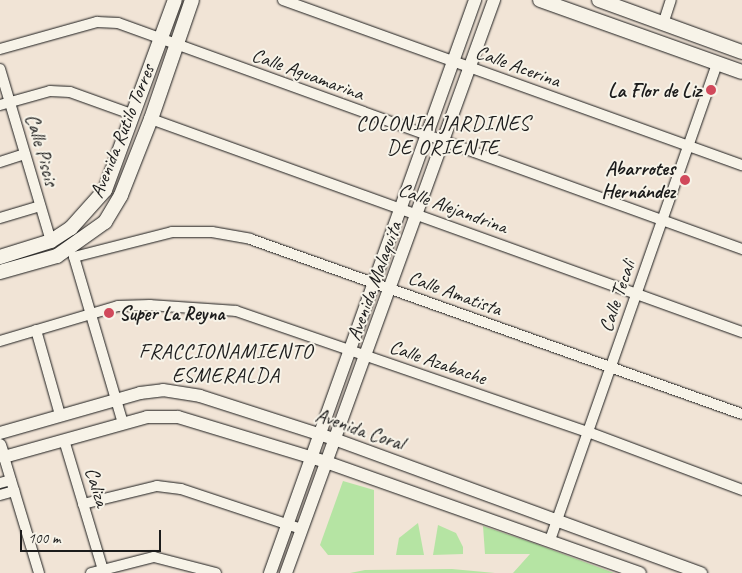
<!DOCTYPE html>
<html>
<head>
<meta charset="utf-8">
<style>
	body { margin:0 }
	#map { position:relative; width:742px; height:573px; overflow:hidden; background:#f1e4d6; font-family:Caveat,sans-serif }
	div>[style] { position:absolute }
	.green>* { inset:0; background:#b5e4a3 }
	.roads { filter:drop-shadow(0 0 1px #1c1c1c) drop-shadow(0 0 1px #1c1c1c) }
	.minor>* { height:10px; margin:-5px; padding:0 5px; transform-origin:5px; border-radius:5px; background:#f7f3e8 }
	.tertiary>* { height:12px; margin:-6px; padding:0 6px; transform-origin:6px; border-radius:6px; background:#f7f3e8 }
	.secondary>* { height:14px; margin:-7px; padding:0 7px; transform-origin:7px; border-radius:7px; background:#f7f3e8 }
	.dots>* { width:14px; height:14px; translate:-50% -50%; box-sizing:border-box; border:2px solid #f7f3e8; border-radius:50% }
	span { translate:-50% -50%; white-space:nowrap; text-align:center; line-height:1.15; -webkit-text-stroke:4px #f7f3e8; paint-order:stroke }
	.street-label { font-size:20px; color:#1c1c1c }
	.poi-label { font-size:20px; color:#1c1c1c; font-weight:700 }
	.right { translate:-100% -50%; text-align:right }
	.left { translate:0 -50%; text-align:left }
	.neighbourhood-label { font-size:21px; color:#1c1c1c; letter-spacing:1px }
	.scale { position:absolute; left:20px; top:530px; width:141px; height:22px; box-sizing:border-box; border:2px solid #1c1c1c; border-top:0; padding-left:6px; font-size:15px; line-height:18px; white-space:nowrap; color:#1c1c1c; -webkit-text-stroke:4px #f7f3e8; paint-order:stroke }
</style>
</head>
<body>
<div id="map">
	<div class="green">
		<div style="clip-path:polygon(343px 481px,374px 490px,374px 555px,328px 555px,320px 545px)"></div>
		<div style="clip-path:polygon(418px 523px,424px 555px,396px 555px,399px 538px)"></div>
		<div style="clip-path:polygon(438px 525px,456px 533px,463px 547px,463px 554px,433px 555px)"></div>
		<div style="clip-path:polygon(483px 526px,536px 544px,614px 573px,513px 573px,530px 554px,485px 554px)"></div>
		<div style="clip-path:polygon(452px 569px,495px 573px,350px 573px,365px 570px)"></div>
	</div>
	<div class="roads">
		<div class="minor">
			<div style="left:283px;top:0;width:488px;rotate:19.8deg"></div>
			<div style="left:663px;top:24px;width:25px;rotate:-72deg"></div>
			<div style="left:0;top:49px;width:101px;rotate:-15.6deg"></div>
			<div style="left:97px;top:22px;width:21px;rotate:3deg"></div>
			<div style="left:118px;top:23px;width:664px;rotate:19.91deg"></div>
			<div style="left:0;top:69px;width:179px;rotate:73.5deg"></div>
			<div style="left:0;top:105px;width:52px;rotate:-15.6deg"></div>
			<div style="left:50px;top:91px;width:20px;rotate:3deg"></div>
			<div style="left:70px;top:92px;width:68px;rotate:19.8deg"></div>
			<div style="left:151px;top:119px;width:628px;rotate:19.82deg"></div>
			<div style="left:0;top:162px;width:26px;rotate:-18deg"></div>
			<div style="left:0;top:218px;width:42px;rotate:-16.7deg"></div>
			<div style="left:74px;top:257px;width:101px;rotate:-14.3deg"></div>
			<div style="left:172px;top:232px;width:40px"></div>
			<div style="left:212px;top:232px;width:39px;rotate:10deg"></div>
			<div style="left:250px;top:239px;width:522px;rotate:19.58deg"></div>
			<div style="left:74px;top:257px;width:173px;rotate:73.6deg"></div>
			<div style="left:36px;top:330px;width:88px;rotate:74.2deg"></div>
			<div style="left:0;top:341px;width:123px;rotate:-16.5deg"></div>
			<div style="left:118px;top:306px;width:32px;rotate:-2deg"></div>
			<div style="left:150px;top:305px;width:86px;rotate:4deg"></div>
			<div style="left:236px;top:311px;width:372px;rotate:19deg"></div>
			<div style="left:588px;top:432px;width:165px;rotate:20.6deg"></div>
			<div style="left:64px;top:440px;width:139px;rotate:73.3deg"></div>
			<div style="left:4px;top:457px;width:121px;rotate:73.2deg"></div>
			<div style="left:0;top:483px;width:11px;rotate:-15deg"></div>
			<div style="left:0;top:495px;width:15px;rotate:-16deg"></div>
			<div style="left:83px;top:504px;width:76px;rotate:-13.7deg"></div>
			<div style="left:157px;top:486px;width:24px;rotate:7deg"></div>
			<div style="left:181px;top:489px;width:126px;rotate:18.4deg"></div>
			<div style="left:550px;top:540px;width:504px;rotate:-70.67deg"></div>
			<div style="left:91px;top:573px;width:65px;rotate:-14.3deg"></div>
			<div style="left:154px;top:557px;width:64px;rotate:14.5deg"></div>
		</div>
		<div class="tertiary">
			<div style="left:0;top:433px;width:146px;rotate:-15.9deg"></div>
			<div style="left:140px;top:393px;width:23px;rotate:-7deg"></div>
			<div style="left:163px;top:390px;width:37px;rotate:9deg"></div>
			<div style="left:200px;top:396px;width:141px;rotate:17.8deg"></div>
			<div style="left:334px;top:439px;width:391px;rotate:20.1deg"></div>
			<div style="left:0;top:445px;width:13px;rotate:72deg"></div>
			<div style="left:4px;top:457px;width:148px;rotate:-15.6deg"></div>
			<div style="left:147px;top:417px;width:31px"></div>
			<div style="left:178px;top:417px;width:155px;rotate:16.9deg"></div>
			<div style="left:326px;top:462px;width:333px;rotate:19.5deg"></div>
			<div style="left:270px;top:573px;width:609px;rotate:-70.31deg"></div>
			<div style="left:286px;top:573px;width:610px;rotate:-70.05deg"></div>
		</div>
		<div class="secondary">
			<div style="left:540px;top:0;width:214px;rotate:19.6deg"></div>
			<div style="left:599px;top:0;width:152px;rotate:20deg"></div>
			<div style="left:0;top:257px;width:53px;rotate:-17.4deg"></div>
			<div style="left:51px;top:241px;width:24px;rotate:-33deg"></div>
			<div style="left:71px;top:228px;width:51px;rotate:-48.2deg"></div>
			<div style="left:105px;top:190px;width:202px;rotate:-69.8deg"></div>
			<div style="left:0;top:272px;width:59px;rotate:-15.7deg"></div>
			<div style="left:57px;top:256px;width:59px;rotate:-35.3deg"></div>
			<div style="left:105px;top:222px;width:31px;rotate:-59deg"></div>
			<div style="left:121px;top:195px;width:82px;rotate:-68.5deg"></div>
			<div style="left:151px;top:119px;width:126px;rotate:-71deg"></div>
		</div>
	</div>
	<div class="dots">
		<div style="left:711px;top:90px;background:#d1495b"></div>
		<div style="left:685px;top:180px;background:#d1495b"></div>
		<div style="left:109px;top:313px;background:#d1495b"></div>
	</div>
	<div class="street-label">
		<span style="left:518px;top:66px;rotate:20deg">Calle Acerina</span>
		<span style="left:308px;top:74px;rotate:20deg">Calle Aguamarina</span>
		<span style="left:122px;top:131px;rotate:-68deg">Avenida Rutilo Torres</span>
		<span style="left:42px;top:150px;rotate:74deg">Calle Piscis</span>
		<span style="left:453px;top:208px;rotate:20deg">Calle Alejandrina</span>
		<span style="left:374px;top:281px;rotate:-70deg">Avenida Malaquita</span>
		<span style="left:455px;top:293px;rotate:20deg">Calle Amatista</span>
		<span style="left:617px;top:296px;rotate:-71deg">Calle Tecali</span>
		<span style="left:438px;top:362px;rotate:19deg">Calle Azabache</span>
		<span style="left:360px;top:429px;rotate:19deg">Avenida Coral</span>
		<span style="left:97px;top:487px;rotate:73deg">Caliza</span>
	</div>
	<div class="poi-label">
		<span class="right" style="left:701px;top:90px">La Flor de Liz</span>
		<span class="right" style="left:675px;top:180px">Abarrotes<br>Hernández</span>
		<span class="left" style="left:119px;top:313px">Super La Reyna</span>
	</div>
	<div class="neighbourhood-label">
		<span style="left:443px;top:135px">COLONIA JARDINES<br>DE ORIENTE</span>
		<span style="left:226px;top:363px">FRACCIONAMIENTO<br>ESMERALDA</span>
	</div>
	<div class="scale">100 m</div>
</div>
</body>
</html>
